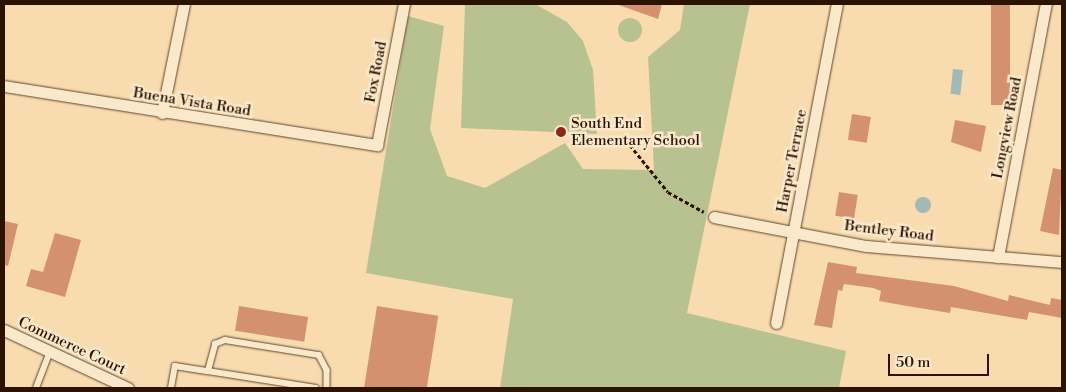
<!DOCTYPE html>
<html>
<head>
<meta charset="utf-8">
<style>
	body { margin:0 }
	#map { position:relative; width:1066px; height:392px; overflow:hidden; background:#f8dcaf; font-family:"Libre Bodoni",serif }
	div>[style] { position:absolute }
	.green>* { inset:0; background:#b7c290 }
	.round { border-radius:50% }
	.water>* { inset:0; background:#a2b9b5; transform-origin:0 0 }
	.building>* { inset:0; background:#d4916f; transform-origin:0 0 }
	.path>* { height:2.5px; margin-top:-1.25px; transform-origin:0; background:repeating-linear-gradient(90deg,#2c1300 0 4px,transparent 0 6.5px) }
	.roads { filter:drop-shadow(0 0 1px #5f452c) drop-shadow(0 0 1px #5f452c) }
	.lane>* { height:5.5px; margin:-2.75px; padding:0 2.75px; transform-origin:2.75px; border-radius:2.75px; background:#fae8cb }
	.street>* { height:11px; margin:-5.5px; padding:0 5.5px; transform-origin:5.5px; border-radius:5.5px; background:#fae8cb }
	.dots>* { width:14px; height:14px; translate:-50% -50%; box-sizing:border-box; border:2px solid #fae8cb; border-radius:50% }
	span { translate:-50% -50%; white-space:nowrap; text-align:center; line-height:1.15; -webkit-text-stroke:5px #fae8cb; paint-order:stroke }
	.street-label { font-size:15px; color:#2c1300 }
	.poi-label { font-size:15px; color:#2c1300 }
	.left { translate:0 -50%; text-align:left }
	.frame { position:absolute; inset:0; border:5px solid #2c1300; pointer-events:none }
	.scale { position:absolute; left:888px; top:354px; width:101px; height:22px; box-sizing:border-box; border:2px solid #2c1300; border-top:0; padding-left:6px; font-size:15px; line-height:18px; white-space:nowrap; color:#2c1300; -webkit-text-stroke:4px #fae8cb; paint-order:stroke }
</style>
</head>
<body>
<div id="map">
	<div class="green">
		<div style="clip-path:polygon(465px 4px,535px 4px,567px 22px,583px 41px,593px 70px,597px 134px,461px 128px)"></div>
		<div style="clip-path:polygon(684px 4px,750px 4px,687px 313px,846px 351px,839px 388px,500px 388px,513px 299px,366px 273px,408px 16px,444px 26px,430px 129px,447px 176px,485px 188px,565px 143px,583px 169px,654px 170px,648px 57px,680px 30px)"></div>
		<div class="round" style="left:618px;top:18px;width:24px;height:24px"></div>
	</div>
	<div class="water">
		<div style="left:953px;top:69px;width:10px;height:25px;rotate:6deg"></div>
		<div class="round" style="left:915px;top:197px;width:16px;height:16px"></div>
	</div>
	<div class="building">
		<div style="clip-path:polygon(616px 4px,662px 4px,658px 19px)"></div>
		<div style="left:991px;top:4px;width:19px;height:101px"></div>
		<div style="left:852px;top:114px;width:19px;height:26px;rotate:9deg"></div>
		<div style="clip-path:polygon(955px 120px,986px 126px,981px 152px,951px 142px)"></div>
		<div style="clip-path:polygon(1053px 168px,1062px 170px,1059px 235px,1040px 231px)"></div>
		<div style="left:839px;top:192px;width:19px;height:24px;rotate:9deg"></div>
		<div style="clip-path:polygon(4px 221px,18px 224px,8px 266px,4px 265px)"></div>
		<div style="clip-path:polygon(55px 233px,81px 240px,65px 297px,26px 286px,31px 269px,43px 272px)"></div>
		<div style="clip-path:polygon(828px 262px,857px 267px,856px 273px,954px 286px,1008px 301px,1009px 295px,1050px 305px,1051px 298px,1062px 300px,1062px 318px,1029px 312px,1027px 320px,951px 307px,950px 313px,907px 306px,879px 301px,881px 291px,873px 288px,844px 284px,842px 291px,838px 290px,832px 328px,814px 325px)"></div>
		<div style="left:239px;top:306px;width:70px;height:25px;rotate:9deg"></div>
		<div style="left:377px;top:306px;width:62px;height:83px;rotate:9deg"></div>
	</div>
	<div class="path">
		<div style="left:630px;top:145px;width:60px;rotate:51deg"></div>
		<div style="left:668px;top:192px;width:41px;rotate:29.1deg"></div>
	</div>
	<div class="roads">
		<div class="lane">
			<div style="left:208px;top:371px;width:109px;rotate:8.9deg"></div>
			<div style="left:36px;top:388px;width:36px;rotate:-69deg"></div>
			<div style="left:171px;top:388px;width:22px;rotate:-80deg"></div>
			<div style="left:175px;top:366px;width:33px;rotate:9deg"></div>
			<div style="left:208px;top:371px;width:28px;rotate:-75deg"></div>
			<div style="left:215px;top:344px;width:11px;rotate:-22deg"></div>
			<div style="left:225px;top:340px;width:95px;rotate:9.1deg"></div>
			<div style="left:319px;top:355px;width:17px;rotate:62deg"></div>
			<div style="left:327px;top:370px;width:18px;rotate:90deg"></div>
		</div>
		<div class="street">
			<div style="left:4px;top:86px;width:378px;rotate:9deg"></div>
			<div style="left:377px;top:145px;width:144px;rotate:-79.2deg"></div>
			<div style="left:162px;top:113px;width:111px;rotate:-78.6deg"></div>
			<div style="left:714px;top:217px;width:155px;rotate:10.8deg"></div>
			<div style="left:866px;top:246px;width:197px;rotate:4.7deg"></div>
			<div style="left:998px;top:257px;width:258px;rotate:-79.3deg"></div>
			<div style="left:776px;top:323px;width:325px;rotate:-79.2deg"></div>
			<div style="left:4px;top:330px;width:137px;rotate:25.1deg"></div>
		</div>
	</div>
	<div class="dots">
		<div style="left:561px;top:132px;background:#8f2418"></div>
	</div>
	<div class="street-label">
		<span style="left:376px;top:72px;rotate:-79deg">Fox Road</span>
		<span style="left:192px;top:102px;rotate:9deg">Buena Vista Road</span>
		<span style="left:1007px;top:128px;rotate:-79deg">Longview Road</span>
		<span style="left:792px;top:161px;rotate:-79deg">Harper Terrace</span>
		<span style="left:889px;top:231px;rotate:7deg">Bentley Road</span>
		<span style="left:72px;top:346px;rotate:25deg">Commerce Court</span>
	</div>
	<div class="poi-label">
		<span class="left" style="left:571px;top:132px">South End<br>Elementary School</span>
	</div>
	<div class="frame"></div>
	<div class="scale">50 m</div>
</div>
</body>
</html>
